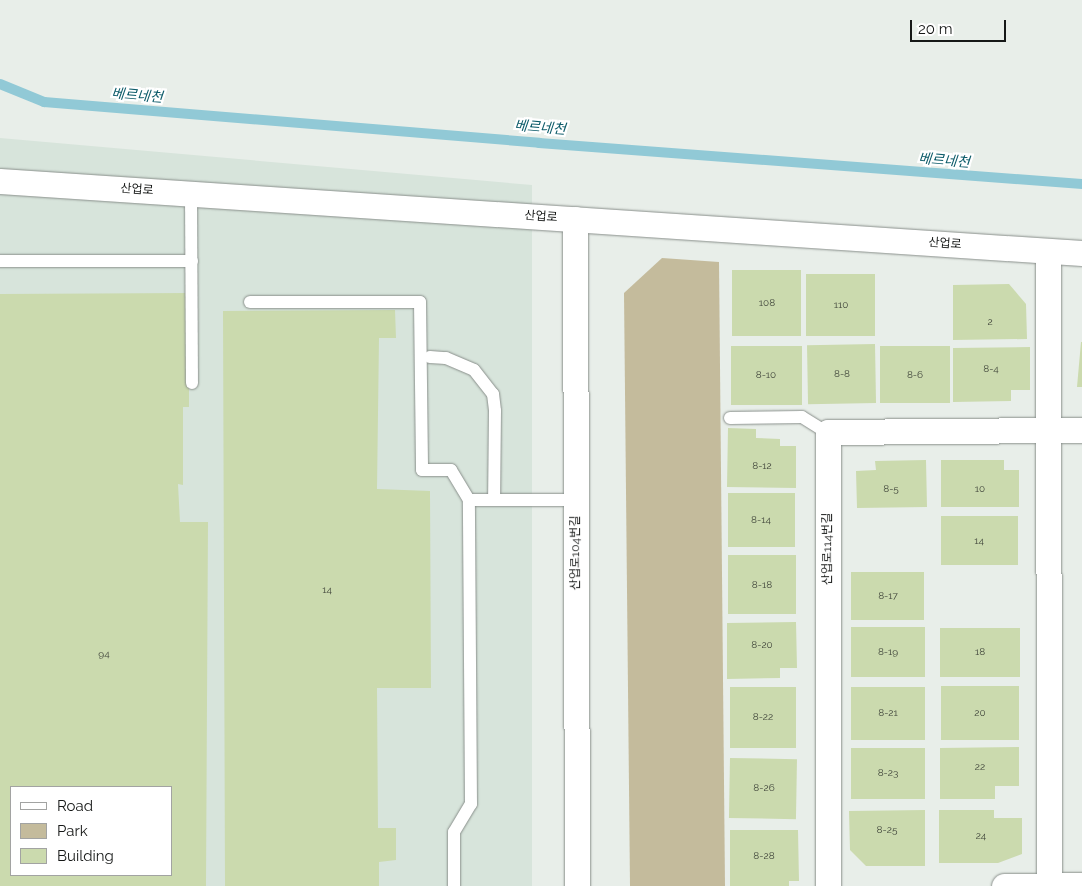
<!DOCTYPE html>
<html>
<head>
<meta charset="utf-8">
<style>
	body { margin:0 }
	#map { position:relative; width:1082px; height:886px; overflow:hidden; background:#e8eee9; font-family:Raleway,"Noto Sans KR",sans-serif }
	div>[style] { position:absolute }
	.built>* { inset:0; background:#d7e4db }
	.green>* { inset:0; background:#c4bb9c }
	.stream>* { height:10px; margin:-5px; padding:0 5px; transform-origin:5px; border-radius:5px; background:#91c9d6 }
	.building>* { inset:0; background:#cbdaae; transform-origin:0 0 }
	.roads { filter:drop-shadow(0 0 1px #898f8b) drop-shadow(0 0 1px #898f8b) }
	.lane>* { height:12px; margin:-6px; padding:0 6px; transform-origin:6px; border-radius:6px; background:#fff }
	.street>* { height:25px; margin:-12.5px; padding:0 12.5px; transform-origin:12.5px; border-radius:12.5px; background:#fff }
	span { translate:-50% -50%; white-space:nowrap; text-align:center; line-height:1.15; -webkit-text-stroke:4.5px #fff; paint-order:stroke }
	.number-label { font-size:10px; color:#43483d }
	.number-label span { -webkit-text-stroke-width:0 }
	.street-label { font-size:12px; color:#161817 }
	.water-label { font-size:14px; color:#0c5b69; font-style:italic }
	.legend { position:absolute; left:10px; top:786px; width:162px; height:90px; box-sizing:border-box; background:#fff; border:1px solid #a2a3a2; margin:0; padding:6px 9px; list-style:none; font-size:15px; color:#161817 }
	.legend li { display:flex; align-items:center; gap:10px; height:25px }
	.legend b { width:25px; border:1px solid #a2a3a2 }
	.scale { position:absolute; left:910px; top:20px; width:96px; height:22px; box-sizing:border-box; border:2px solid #161817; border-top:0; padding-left:6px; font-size:15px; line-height:18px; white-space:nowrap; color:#161817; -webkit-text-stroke:4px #fff; paint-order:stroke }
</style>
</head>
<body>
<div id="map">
	<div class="built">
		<div style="clip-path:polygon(evenodd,0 138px,532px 185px,532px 886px,0 886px,0 138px,11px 787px,171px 787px,171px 875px,11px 875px,11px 787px)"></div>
	</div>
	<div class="green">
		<div style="clip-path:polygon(662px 258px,719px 262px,725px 886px,630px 886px,624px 293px)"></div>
	</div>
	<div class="stream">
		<div style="left:0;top:84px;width:48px;rotate:22.2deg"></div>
		<div style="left:44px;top:102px;width:497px;rotate:4.7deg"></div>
		<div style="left:539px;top:143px;width:545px;rotate:4.32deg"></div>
	</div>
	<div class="building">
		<div style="left:732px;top:270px;width:69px;height:66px"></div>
		<div style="left:806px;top:274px;width:69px;height:62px"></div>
		<div style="clip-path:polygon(1009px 284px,1026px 304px,1027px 339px,953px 340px,953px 285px)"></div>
		<div style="clip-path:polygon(evenodd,189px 293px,189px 407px,183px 407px,183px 485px,178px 484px,180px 522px,208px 522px,206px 886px,0 886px,0 294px,189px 293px,11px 787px,171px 787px,171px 875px,11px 875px,11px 787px)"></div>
		<div style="clip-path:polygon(395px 310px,396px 338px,379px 338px,377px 489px,430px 491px,431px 688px,377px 688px,378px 828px,396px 828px,396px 860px,379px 862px,379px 886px,225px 886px,223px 311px)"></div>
		<div style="clip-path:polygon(1081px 342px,1082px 342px,1082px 387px,1077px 387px)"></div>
		<div style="left:875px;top:344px;width:59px;height:68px;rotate:89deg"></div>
		<div style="left:731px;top:346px;width:71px;height:59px"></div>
		<div style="left:950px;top:346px;width:57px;height:70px;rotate:90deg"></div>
		<div style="clip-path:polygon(1030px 347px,1030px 390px,1011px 390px,1011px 401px,953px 402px,953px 348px)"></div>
		<div style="clip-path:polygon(728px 428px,756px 429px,756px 438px,780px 439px,780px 446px,796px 446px,796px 488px,727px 487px)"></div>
		<div style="clip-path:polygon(926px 460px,927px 507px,857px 508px,856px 471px,876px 470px,875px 461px)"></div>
		<div style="clip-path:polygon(941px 460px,1004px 460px,1004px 470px,1019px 470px,1019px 507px,941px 507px)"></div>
		<div style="left:728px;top:493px;width:67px;height:54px"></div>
		<div style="left:941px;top:516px;width:77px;height:49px"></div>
		<div style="left:796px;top:555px;width:59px;height:68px;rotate:90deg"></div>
		<div style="left:851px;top:572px;width:73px;height:48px"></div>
		<div style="clip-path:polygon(796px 622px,797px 668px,780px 668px,780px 678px,727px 679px,727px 623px)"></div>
		<div style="left:851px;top:627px;width:74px;height:50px"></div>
		<div style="left:940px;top:628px;width:80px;height:49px"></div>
		<div style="left:941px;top:686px;width:78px;height:54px"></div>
		<div style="left:730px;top:687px;width:66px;height:61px"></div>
		<div style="left:851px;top:687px;width:74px;height:53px"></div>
		<div style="clip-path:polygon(1019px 747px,1019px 786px,995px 786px,995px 799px,940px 799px,940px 748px)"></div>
		<div style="left:851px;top:748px;width:74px;height:51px"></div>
		<div style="left:730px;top:758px;width:67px;height:60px;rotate:1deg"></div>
		<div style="clip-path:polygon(925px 810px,925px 866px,866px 866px,850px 850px,849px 811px)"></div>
		<div style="clip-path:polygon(939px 810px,994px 810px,994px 818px,1022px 818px,1022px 854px,998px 863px,939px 863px)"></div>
		<div style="clip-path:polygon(730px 830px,798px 830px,799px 881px,789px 881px,789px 886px,730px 886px)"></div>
	</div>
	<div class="roads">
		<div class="lane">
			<div style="left:191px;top:193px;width:190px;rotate:89.7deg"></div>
			<div style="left:0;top:261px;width:192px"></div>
			<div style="left:250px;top:302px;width:170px"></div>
			<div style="left:420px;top:302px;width:168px;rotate:89.3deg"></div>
			<div style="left:422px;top:470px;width:29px"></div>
			<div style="left:451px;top:470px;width:35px;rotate:59deg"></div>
			<div style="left:430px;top:357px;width:16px;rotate:4deg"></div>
			<div style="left:446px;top:358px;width:30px;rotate:23deg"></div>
			<div style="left:474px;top:370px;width:31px;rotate:52deg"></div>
			<div style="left:493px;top:394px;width:17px;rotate:83deg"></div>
			<div style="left:495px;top:411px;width:89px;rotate:90.6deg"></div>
			<div style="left:730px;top:418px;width:72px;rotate:-0.8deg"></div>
			<div style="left:802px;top:417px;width:31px;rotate:32deg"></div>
			<div style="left:454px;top:886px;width:54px;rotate:-90deg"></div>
			<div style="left:454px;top:832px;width:33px;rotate:-59deg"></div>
			<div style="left:471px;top:804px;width:304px;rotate:-90.4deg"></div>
			<div style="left:469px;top:500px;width:107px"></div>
		</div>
		<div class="street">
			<div style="left:0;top:181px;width:1084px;rotate:3.81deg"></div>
			<div style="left:575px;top:219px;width:667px;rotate:89.83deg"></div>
			<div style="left:1048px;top:251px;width:634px;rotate:89.91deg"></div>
			<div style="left:828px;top:886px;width:454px;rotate:-90deg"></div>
			<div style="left:828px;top:432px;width:254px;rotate:-0.5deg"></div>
			<div style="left:1004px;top:886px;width:78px;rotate:-0.7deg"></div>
		</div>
	</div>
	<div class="number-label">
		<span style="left:767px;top:303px">108</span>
		<span style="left:841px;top:305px">110</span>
		<span style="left:990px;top:322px">2</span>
		<span style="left:991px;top:369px">8-4</span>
		<span style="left:842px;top:374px">8-8</span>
		<span style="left:766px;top:375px">8-10</span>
		<span style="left:915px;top:375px">8-6</span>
		<span style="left:762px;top:466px">8-12</span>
		<span style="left:891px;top:489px">8-5</span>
		<span style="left:980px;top:489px">10</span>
		<span style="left:761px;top:520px">8-14</span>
		<span style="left:979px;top:541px">14</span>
		<span style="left:762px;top:585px">8-18</span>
		<span style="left:327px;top:590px">14</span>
		<span style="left:888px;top:596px">8-17</span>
		<span style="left:762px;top:645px">8-20</span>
		<span style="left:888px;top:652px">8-19</span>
		<span style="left:980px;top:652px">18</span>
		<span style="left:104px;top:654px">94</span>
		<span style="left:888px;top:713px">8-21</span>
		<span style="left:980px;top:713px">20</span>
		<span style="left:763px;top:717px">8-22</span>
		<span style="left:980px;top:767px">22</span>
		<span style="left:888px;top:773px">8-23</span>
		<span style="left:764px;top:788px">8-26</span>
		<span style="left:887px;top:830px">8-25</span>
		<span style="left:981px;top:836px">24</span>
		<span style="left:764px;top:856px">8-28</span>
	</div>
	<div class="street-label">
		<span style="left:137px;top:190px;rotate:4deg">산업로</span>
		<span style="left:541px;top:217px;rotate:4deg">산업로</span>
		<span style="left:945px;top:244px;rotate:4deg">산업로</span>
		<span style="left:828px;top:549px;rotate:-90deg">산업로114번길</span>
		<span style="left:576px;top:553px;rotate:-90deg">산업로104번길</span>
	</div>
	<div class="water-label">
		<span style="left:137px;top:95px;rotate:5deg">베르네천</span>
		<span style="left:540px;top:127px;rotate:5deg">베르네천</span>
		<span style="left:944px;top:160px;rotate:5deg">베르네천</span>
	</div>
	<ul class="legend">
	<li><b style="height:6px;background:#fff"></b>Road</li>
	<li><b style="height:14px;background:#c4bb9c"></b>Park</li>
	<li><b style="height:14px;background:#cbdaae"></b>Building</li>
	</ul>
	<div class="scale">20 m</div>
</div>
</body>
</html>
